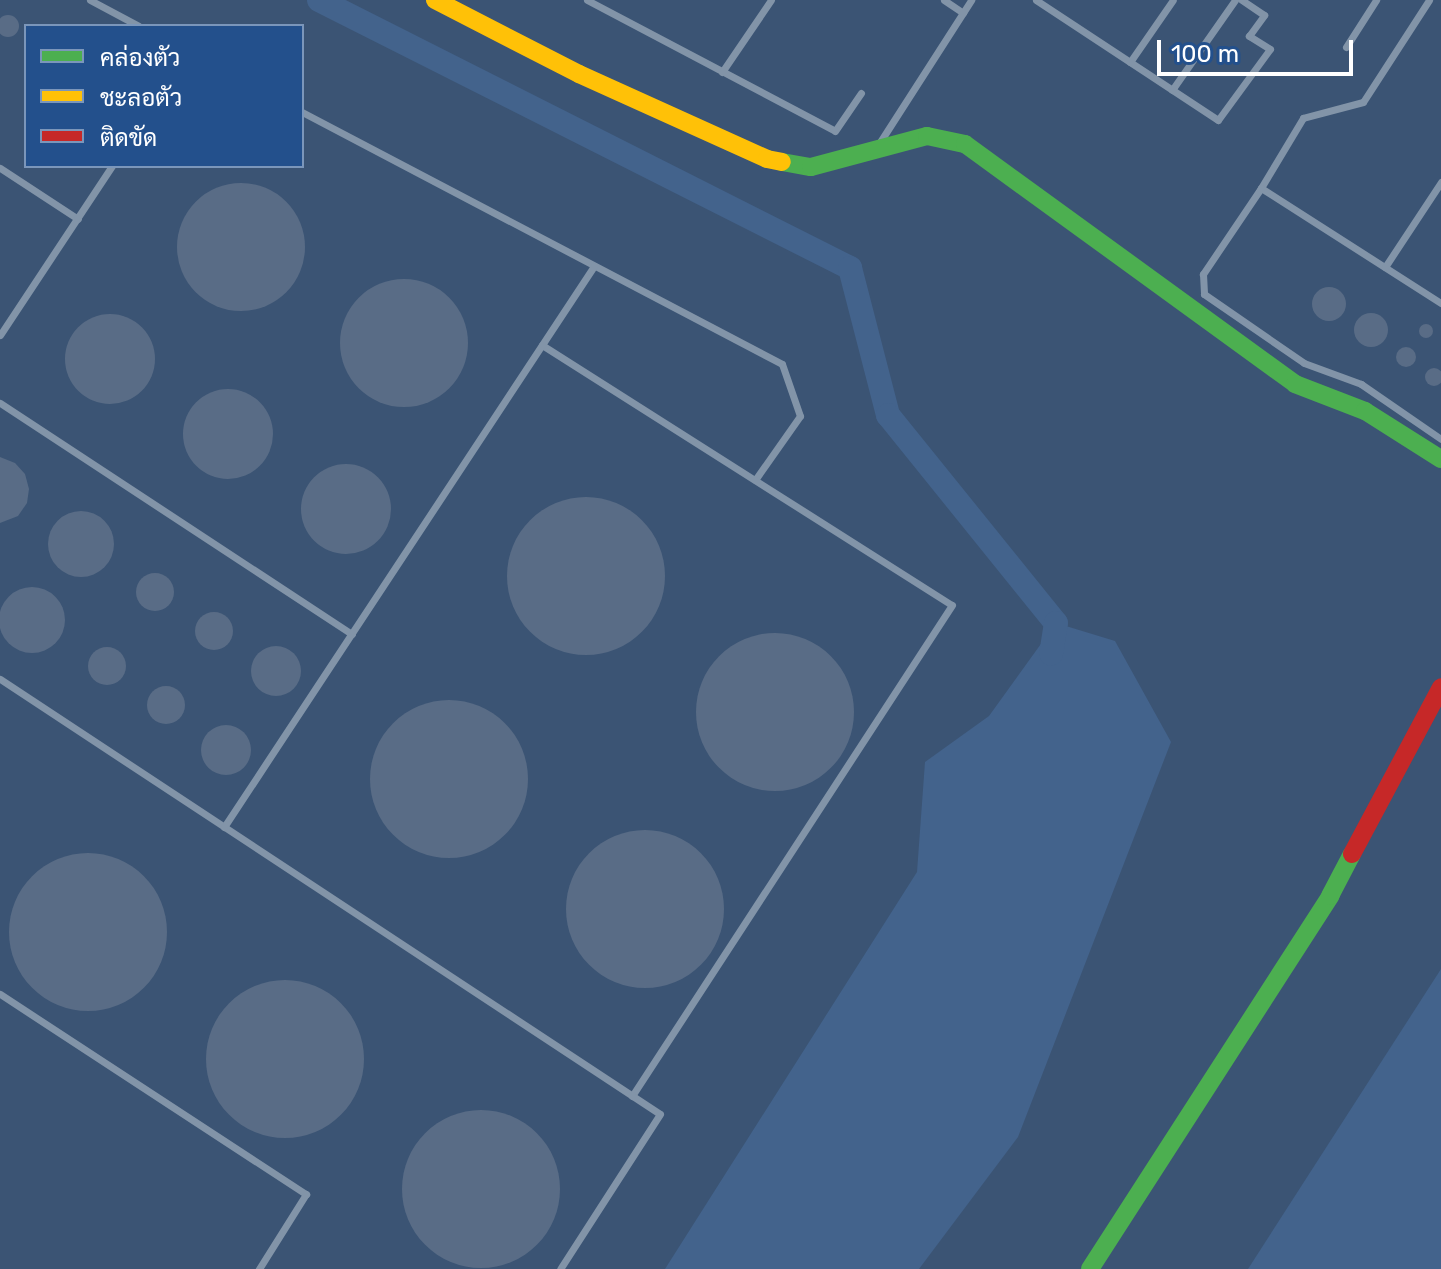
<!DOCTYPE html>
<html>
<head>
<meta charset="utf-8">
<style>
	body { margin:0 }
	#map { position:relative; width:1441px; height:1269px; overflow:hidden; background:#3b5474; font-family:Rubik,Sarabun,sans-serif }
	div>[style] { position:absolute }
	.water>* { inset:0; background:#43638c }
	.river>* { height:24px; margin:-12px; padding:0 12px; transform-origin:12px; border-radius:12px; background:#43638c }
	.building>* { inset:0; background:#596c86 }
	.round { border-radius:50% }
	.lane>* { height:7px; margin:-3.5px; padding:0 3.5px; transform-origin:3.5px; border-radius:3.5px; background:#8294a8 }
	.fast>* { height:18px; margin:-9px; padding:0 9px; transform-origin:9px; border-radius:9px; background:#4caf50 }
	.slow>* { height:18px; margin:-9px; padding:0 9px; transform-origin:9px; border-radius:9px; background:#ffc107 }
	.jam>* { height:18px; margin:-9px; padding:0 9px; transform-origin:9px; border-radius:9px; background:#c62828 }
	span { translate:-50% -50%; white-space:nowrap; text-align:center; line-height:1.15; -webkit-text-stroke:7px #23508c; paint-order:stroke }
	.legend { position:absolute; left:24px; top:24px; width:280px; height:144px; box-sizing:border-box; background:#23508c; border:2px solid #7b96ba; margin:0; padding:10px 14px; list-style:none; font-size:24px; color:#fff }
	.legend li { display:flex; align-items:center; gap:16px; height:40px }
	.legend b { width:40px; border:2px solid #7b96ba }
	.scale { position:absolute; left:1157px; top:40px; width:196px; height:36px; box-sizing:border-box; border:4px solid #fff; border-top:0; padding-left:10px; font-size:24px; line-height:28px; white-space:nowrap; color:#fff; -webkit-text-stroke:6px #23508c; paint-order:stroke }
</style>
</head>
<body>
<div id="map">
	<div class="water">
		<div style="clip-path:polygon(1056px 623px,1115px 641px,1171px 742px,1018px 1137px,919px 1269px,665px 1269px,917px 872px,925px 762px,989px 716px)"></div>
		<div style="clip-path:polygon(1441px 969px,1441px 1269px,1248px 1269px)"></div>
	</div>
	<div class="river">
		<div style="left:319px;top:0;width:595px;rotate:26.78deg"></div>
		<div style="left:850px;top:268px;width:152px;rotate:75.5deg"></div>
		<div style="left:888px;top:415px;width:267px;rotate:51.1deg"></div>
		<div style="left:1056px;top:623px;width:31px;rotate:99deg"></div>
	</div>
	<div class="building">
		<div class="round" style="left:-3px;top:15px;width:22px;height:22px"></div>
		<div class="round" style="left:177px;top:183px;width:128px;height:128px"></div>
		<div class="round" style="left:340px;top:279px;width:128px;height:128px"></div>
		<div class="round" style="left:1312px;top:287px;width:34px;height:34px"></div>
		<div class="round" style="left:1354px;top:313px;width:34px;height:34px"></div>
		<div class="round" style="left:65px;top:314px;width:90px;height:90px"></div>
		<div class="round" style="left:1419px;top:324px;width:14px;height:14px"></div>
		<div class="round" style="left:1396px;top:347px;width:20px;height:20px"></div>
		<div class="round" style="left:1425px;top:368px;width:18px;height:18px"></div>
		<div class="round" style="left:183px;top:389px;width:90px;height:90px"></div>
		<div style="clip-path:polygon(0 457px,15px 463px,25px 474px,29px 489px,27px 503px,18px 516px,0 523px)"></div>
		<div class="round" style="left:301px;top:464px;width:90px;height:90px"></div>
		<div class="round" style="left:507px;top:497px;width:158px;height:158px"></div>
		<div class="round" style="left:48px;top:511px;width:66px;height:66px"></div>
		<div class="round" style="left:136px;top:573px;width:38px;height:38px"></div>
		<div class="round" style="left:-1px;top:587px;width:66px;height:66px"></div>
		<div class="round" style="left:195px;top:612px;width:38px;height:38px"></div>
		<div class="round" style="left:696px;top:633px;width:158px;height:158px"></div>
		<div class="round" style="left:251px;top:646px;width:50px;height:50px"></div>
		<div class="round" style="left:88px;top:647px;width:38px;height:38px"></div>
		<div class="round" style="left:147px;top:686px;width:38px;height:38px"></div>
		<div class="round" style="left:370px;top:700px;width:158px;height:158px"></div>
		<div class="round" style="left:201px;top:725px;width:50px;height:50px"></div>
		<div class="round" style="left:566px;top:830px;width:158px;height:158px"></div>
		<div class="round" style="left:9px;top:853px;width:158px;height:158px"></div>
		<div class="round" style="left:206px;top:980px;width:158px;height:158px"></div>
		<div class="round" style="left:402px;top:1110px;width:158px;height:158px"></div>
	</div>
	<div class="lane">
		<div style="left:90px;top:0;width:55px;rotate:28deg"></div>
		<div style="left:587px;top:0;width:280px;rotate:27.8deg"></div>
		<div style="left:835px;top:131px;width:46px;rotate:-55.6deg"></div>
		<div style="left:944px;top:0;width:23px;rotate:34deg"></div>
		<div style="left:1036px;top:0;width:218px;rotate:33.4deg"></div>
		<div style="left:1218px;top:120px;width:88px;rotate:-53.8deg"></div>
		<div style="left:1270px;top:49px;width:25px;rotate:-148deg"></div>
		<div style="left:1249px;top:36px;width:26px;rotate:-54deg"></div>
		<div style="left:1264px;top:15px;width:27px;rotate:-146deg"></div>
		<div style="left:1429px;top:0;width:121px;rotate:122.9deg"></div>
		<div style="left:1363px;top:102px;width:62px;rotate:165.1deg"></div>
		<div style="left:1303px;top:118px;width:82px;rotate:121deg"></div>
		<div style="left:1261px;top:188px;width:214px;rotate:32.6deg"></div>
		<div style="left:1346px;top:47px;width:56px;rotate:-57.4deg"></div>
		<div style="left:1130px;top:62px;width:75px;rotate:-55.3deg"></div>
		<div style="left:722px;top:72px;width:87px;rotate:-55.8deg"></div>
		<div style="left:1172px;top:90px;width:110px;rotate:-55deg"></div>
		<div style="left:302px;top:112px;width:542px;rotate:27.7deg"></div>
		<div style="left:782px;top:364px;width:55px;rotate:70.9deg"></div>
		<div style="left:800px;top:416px;width:78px;rotate:125.1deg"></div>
		<div style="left:880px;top:142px;width:169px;rotate:-57.3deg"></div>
		<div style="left:0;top:168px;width:93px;rotate:33.2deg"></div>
		<div style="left:1261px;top:188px;width:104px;rotate:124deg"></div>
		<div style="left:1203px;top:274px;width:20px;rotate:87deg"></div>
		<div style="left:1204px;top:294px;width:121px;rotate:34.6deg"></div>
		<div style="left:1304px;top:363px;width:61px;rotate:20.2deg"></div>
		<div style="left:1361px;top:384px;width:97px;rotate:34.5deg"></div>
		<div style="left:1385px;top:267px;width:102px;rotate:-56.6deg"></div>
		<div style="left:0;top:335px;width:203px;rotate:-56.5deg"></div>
		<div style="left:542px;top:345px;width:485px;rotate:32.4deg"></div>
		<div style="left:952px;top:605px;width:586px;rotate:123.09deg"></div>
		<div style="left:0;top:403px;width:421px;rotate:33.3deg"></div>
		<div style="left:0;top:679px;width:790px;rotate:33.39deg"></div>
		<div style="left:660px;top:1114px;width:184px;rotate:122.8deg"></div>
		<div style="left:224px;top:827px;width:672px;rotate:-56.59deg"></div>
		<div style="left:0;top:994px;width:366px;rotate:33.2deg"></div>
		<div style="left:306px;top:1194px;width:89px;rotate:122.1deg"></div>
	</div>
	<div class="fast">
		<div style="left:782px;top:162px;width:29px;rotate:10deg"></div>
		<div style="left:811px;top:167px;width:120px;rotate:-15deg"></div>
		<div style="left:927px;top:136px;width:39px;rotate:12deg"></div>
		<div style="left:965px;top:144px;width:408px;rotate:36deg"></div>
		<div style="left:1295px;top:384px;width:75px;rotate:21.1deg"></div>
		<div style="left:1365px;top:411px;width:90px;rotate:32.3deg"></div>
		<div style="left:1090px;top:1269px;width:444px;rotate:-57.2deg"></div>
		<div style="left:1330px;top:896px;width:47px;rotate:-62.4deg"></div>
	</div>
	<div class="slow">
		<div style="left:435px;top:0;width:162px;rotate:27.2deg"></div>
		<div style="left:579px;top:74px;width:206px;rotate:24.3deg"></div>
		<div style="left:767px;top:159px;width:15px;rotate:11deg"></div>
	</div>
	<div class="jam">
		<div style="left:1352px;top:854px;width:189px;rotate:-61.9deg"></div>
	</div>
	<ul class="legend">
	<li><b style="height:10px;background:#4caf50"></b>คล่องตัว</li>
	<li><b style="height:10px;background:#ffc107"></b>ชะลอตัว</li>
	<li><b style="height:10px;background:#c62828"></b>ติดขัด</li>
	</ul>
	<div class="scale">100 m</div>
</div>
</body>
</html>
